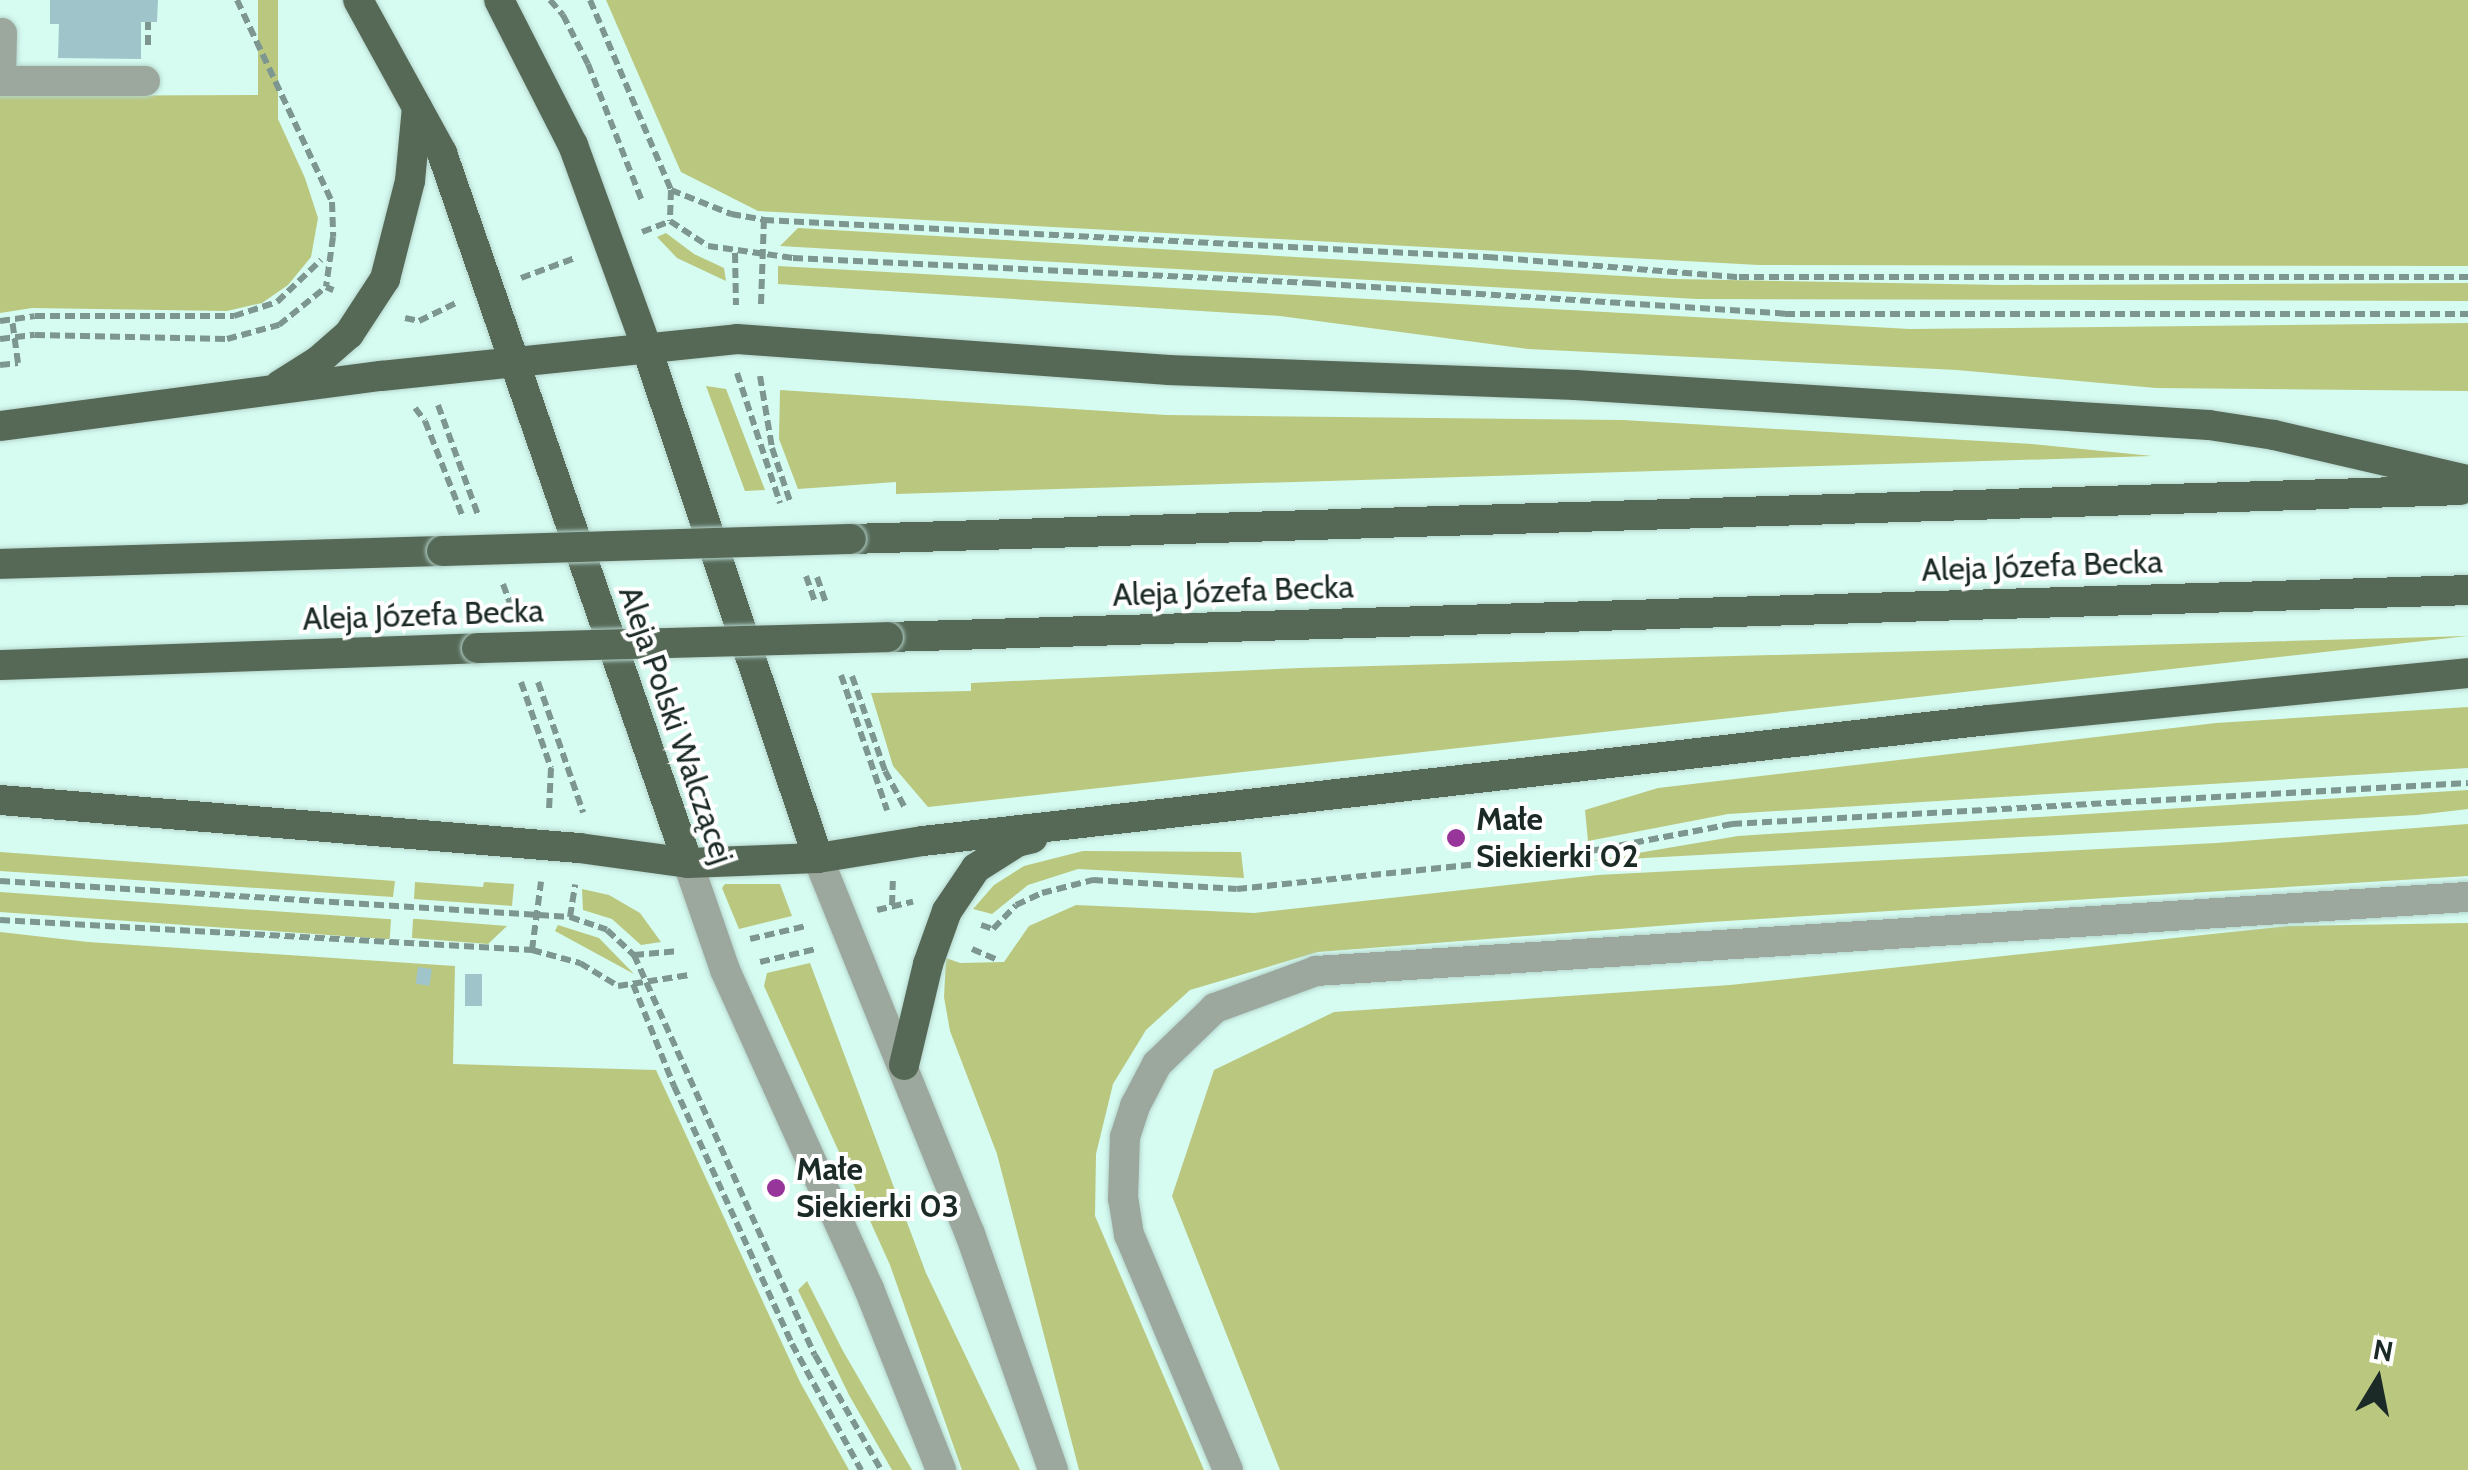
<!DOCTYPE html>
<html>
<head>
<meta charset="utf-8">
<style>
	body { margin:0 }
	#map { position:relative; width:2468px; height:1470px; overflow:hidden; background:#d6fbf1; font-family:Cabin,sans-serif }
	div>[style] { position:absolute }
	.green>* { inset:0; background:#bac77f; transform-origin:0 0 }
	.building>* { inset:0; background:#9fc5ca; transform-origin:0 0 }
	.path>* { height:6px; margin-top:-3px; transform-origin:0; background:repeating-linear-gradient(90deg,#7d9790 0 10px,transparent 0 15px) }
	.roads { filter:drop-shadow(0 0 2px #b4d5cc) drop-shadow(0 0 2px #b4d5cc) }
	.minor>* { height:30px; margin:-15px; padding:0 15px; transform-origin:15px; border-radius:15px; background:#9ca79d }
	.major>* { height:30px; margin:-15px; padding:0 15px; transform-origin:15px; border-radius:15px; background:#566957 }
	.bridges { filter:drop-shadow(0 0 2px #b4d5cc) drop-shadow(0 0 2px #b4d5cc) }
	.major-bridge>* { height:30px; margin:-15px; padding:0 15px; transform-origin:15px; border-radius:15px; background:#566957 }
	.dots>* { width:28px; height:28px; translate:-50% -50%; box-sizing:border-box; border:5px solid #fff; border-radius:50% }
	span { translate:-50% -50%; white-space:nowrap; text-align:center; line-height:1.15; -webkit-text-stroke:8px #fff; paint-order:stroke }
	.street-label { font-size:32px; color:#1b2a26 }
	.poi-label { font-size:32px; color:#1b2a26; font-weight:700 }
	.left { translate:0 -50%; text-align:left }
	.north { position:absolute; left:2328px; top:1330px; width:100px; height:100px; -webkit-text-stroke:8px #fff; paint-order:stroke; rotate:10deg; font-size:28px; font-weight:700; line-height:40px; text-align:center; color:#1b2a26 }
	.north::after { content:''; display:block; margin:auto; width:35px; height:45px; background:#1b2a26; clip-path:polygon(50% 0,100% 100%,50% 72%,0 100%) }
</style>
</head>
<body>
<div id="map">
	<div class="green">
		<div style="left:258px;top:0;width:20px;height:142px"></div>
		<div style="clip-path:polygon(606px 0,2468px 0,2468px 266px,1759px 265px,758px 211px,681px 172px)"></div>
		<div style="clip-path:polygon(267px 95px,305px 178px,318px 218px,311px 257px,288px 285px,262px 303px,227px 311px,32px 308px,0 313px,0 96px)"></div>
		<div style="clip-path:polygon(798px 228px,1674px 279px,2004px 285px,2468px 283px,2468px 301px,1697px 299px,780px 246px)"></div>
		<div style="clip-path:polygon(666px 233px,694px 254px,724px 268px,726px 281px,677px 258px,657px 237px)"></div>
		<div style="clip-path:polygon(778px 266px,1910px 329px,2468px 323px,2468px 391px,2156px 388px,1957px 370px,1528px 349px,1280px 316px,778px 284px)"></div>
		<div style="clip-path:polygon(706px 386px,726px 389px,765px 490px,745px 491px)"></div>
		<div style="clip-path:polygon(780px 390px,1166px 415px,1623px 420px,2032px 444px,2152px 456px,896px 494px,896px 482px,798px 489px,779px 439px)"></div>
		<div style="clip-path:polygon(2468px 636px,928px 807px,893px 766px,871px 693px,971px 691px,971px 683px,1300px 668px)"></div>
		<div style="clip-path:polygon(2468px 707px,2468px 768px,1728px 814px,1588px 841px,1585px 810px,1658px 788px,2216px 723px)"></div>
		<div style="clip-path:polygon(2468px 790px,2468px 809px,2417px 815px,1591px 861px,1738px 836px)"></div>
		<div style="clip-path:polygon(2468px 824px,2468px 876px,1710px 922px,1318px 952px,1190px 990px,1146px 1030px,1113px 1084px,1096px 1154px,1095px 1216px,1204px 1470px,1079px 1470px,997px 1154px,950px 1031px,944px 997px,946px 958px,960px 963px,1004px 962px,1029px 926px,1076px 905px,1254px 913px,1598px 875px,2216px 843px)"></div>
		<div style="clip-path:polygon(1083px 851px,1241px 852px,1244px 878px,1078px 869px,1028px 885px,992px 914px,973px 909px,994px 885px,1024px 866px)"></div>
		<div style="clip-path:polygon(0 852px,395px 881px,393px 897px,0 871px)"></div>
		<div style="clip-path:polygon(415px 882px,483px 887px,484px 882px,514px 884px,512px 906px,414px 899px)"></div>
		<div style="clip-path:polygon(725px 884px,780px 884px,792px 916px,739px 929px,722px 888px)"></div>
		<div style="clip-path:polygon(582px 889px,609px 895px,640px 913px,661px 942px,641px 945px,612px 919px,583px 910px)"></div>
		<div style="left:0;top:892px;width:392px;height:20px;rotate:4deg"></div>
		<div style="clip-path:polygon(413px 919px,418px 919px,507px 926px,488px 944px,412px 938px)"></div>
		<div style="clip-path:polygon(2468px 923px,2468px 1470px,1280px 1470px,1172px 1196px,1214px 1070px,1334px 1012px,1730px 985px,2288px 926px)"></div>
		<div style="clip-path:polygon(558px 925px,599px 938px,634px 974px,555px 931px)"></div>
		<div style="clip-path:polygon(0 932px,88px 942px,455px 966px,453px 1064px,656px 1070px,800px 1382px,849px 1470px,0 1470px)"></div>
		<div style="clip-path:polygon(810px 963px,926px 1273px,1020px 1470px,962px 1470px,890px 1265px,764px 986px,767px 973px)"></div>
		<div style="clip-path:polygon(807px 1281px,843px 1351px,912px 1470px,892px 1470px,849px 1395px,798px 1290px)"></div>
	</div>
	<div class="building">
		<div style="clip-path:polygon(50px 0,158px 0,157px 22px,141px 22px,141px 59px,58px 58px,59px 24px,50px 24px)"></div>
		<div style="left:418px;top:967px;width:14px;height:17px;rotate:8deg"></div>
		<div style="left:465px;top:974px;width:17px;height:32px"></div>
	</div>
	<div class="path">
		<div style="left:237px;top:0;width:223px;rotate:64.8deg"></div>
		<div style="left:332px;top:202px;width:35px;rotate:88deg"></div>
		<div style="left:333px;top:237px;width:50px;rotate:98deg"></div>
		<div style="left:550px;top:0;width:20px;rotate:49deg"></div>
		<div style="left:563px;top:15px;width:55px;rotate:63deg"></div>
		<div style="left:588px;top:64px;width:147px;rotate:68.5deg"></div>
		<div style="left:590px;top:0;width:207px;rotate:66.9deg"></div>
		<div style="left:671px;top:190px;width:31px;rotate:92deg"></div>
		<div style="left:148px;top:45px;width:23px;rotate:-90deg"></div>
		<div style="left:671px;top:190px;width:65px;rotate:21.8deg"></div>
		<div style="left:731px;top:214px;width:34px;rotate:10deg"></div>
		<div style="left:764px;top:220px;width:725px;rotate:2.93deg"></div>
		<div style="left:1488px;top:257px;width:252px;rotate:4.6deg"></div>
		<div style="left:1739px;top:277px;width:729px"></div>
		<div style="left:642px;top:232px;width:30px;rotate:-21deg"></div>
		<div style="left:670px;top:221px;width:45px;rotate:33.3deg"></div>
		<div style="left:708px;top:246px;width:86px;rotate:8deg"></div>
		<div style="left:793px;top:258px;width:519px;rotate:2.76deg"></div>
		<div style="left:1311px;top:283px;width:475px;rotate:3.7deg"></div>
		<div style="left:1785px;top:314px;width:683px"></div>
		<div style="left:735px;top:253px;width:52px;rotate:88.9deg"></div>
		<div style="left:521px;top:278px;width:58px;rotate:-20.3deg"></div>
		<div style="left:761px;top:304px;width:84px;rotate:-88deg"></div>
		<div style="left:405px;top:318px;width:14px;rotate:12deg"></div>
		<div style="left:419px;top:321px;width:43px;rotate:-26deg"></div>
		<div style="left:0;top:321px;width:35px;rotate:-8deg"></div>
		<div style="left:35px;top:316px;width:199px"></div>
		<div style="left:234px;top:316px;width:45px;rotate:-18deg"></div>
		<div style="left:277px;top:302px;width:61px;rotate:-43.7deg"></div>
		<div style="left:0;top:339px;width:35px;rotate:-7deg"></div>
		<div style="left:35px;top:335px;width:192px;rotate:1.2deg"></div>
		<div style="left:227px;top:339px;width:54px;rotate:-15.1deg"></div>
		<div style="left:279px;top:325px;width:60px;rotate:-39deg"></div>
		<div style="left:326px;top:287px;width:8px;rotate:23deg"></div>
		<div style="left:0;top:365px;width:18px;rotate:-6deg"></div>
		<div style="left:18px;top:363px;width:44px;rotate:-97.8deg"></div>
		<div style="left:737px;top:373px;width:137px;rotate:71.7deg"></div>
		<div style="left:760px;top:376px;width:73px;rotate:80.5deg"></div>
		<div style="left:772px;top:448px;width:59px;rotate:71.3deg"></div>
		<div style="left:438px;top:405px;width:117px;rotate:70deg"></div>
		<div style="left:415px;top:408px;width:16px;rotate:52deg"></div>
		<div style="left:425px;top:421px;width:101px;rotate:68.5deg"></div>
		<div style="left:806px;top:576px;width:28px;rotate:71deg"></div>
		<div style="left:817px;top:577px;width:28px;rotate:71deg"></div>
		<div style="left:503px;top:584px;width:27px;rotate:70deg"></div>
		<div style="left:841px;top:675px;width:143px;rotate:71.2deg"></div>
		<div style="left:852px;top:676px;width:101px;rotate:70.8deg"></div>
		<div style="left:885px;top:771px;width:42px;rotate:61.6deg"></div>
		<div style="left:521px;top:682px;width:91px;rotate:70.8deg"></div>
		<div style="left:551px;top:768px;width:42px;rotate:92.7deg"></div>
		<div style="left:538px;top:682px;width:138px;rotate:70.9deg"></div>
		<div style="left:0;top:881px;width:571px;rotate:3.61deg"></div>
		<div style="left:570px;top:917px;width:39px;rotate:19deg"></div>
		<div style="left:607px;top:930px;width:37px;rotate:43deg"></div>
		<div style="left:634px;top:955px;width:45px;rotate:-5.1deg"></div>
		<div style="left:892px;top:905px;width:24px;rotate:-88deg"></div>
		<div style="left:877px;top:910px;width:37px;rotate:-13deg"></div>
		<div style="left:570px;top:917px;width:33px;rotate:-81deg"></div>
		<div style="left:0;top:920px;width:533px;rotate:3.23deg"></div>
		<div style="left:532px;top:950px;width:50px;rotate:15.2deg"></div>
		<div style="left:580px;top:963px;width:44px;rotate:31.2deg"></div>
		<div style="left:618px;top:986px;width:72px;rotate:-8.8deg"></div>
		<div style="left:981px;top:925px;width:13px;rotate:18deg"></div>
		<div style="left:993px;top:929px;width:33px;rotate:-46deg"></div>
		<div style="left:1016px;top:905px;width:29px;rotate:-25deg"></div>
		<div style="left:1042px;top:893px;width:53px;rotate:-14.3deg"></div>
		<div style="left:1093px;top:880px;width:144px;rotate:3.6deg"></div>
		<div style="left:1237px;top:889px;width:340px;rotate:-5.9deg"></div>
		<div style="left:1575px;top:854px;width:160px;rotate:-10.8deg"></div>
		<div style="left:1732px;top:824px;width:737px;rotate:-3.19deg"></div>
		<div style="left:750px;top:939px;width:57px;rotate:-13.1deg"></div>
		<div style="left:972px;top:949px;width:26px;rotate:23deg"></div>
		<div style="left:532px;top:950px;width:69px;rotate:-82.5deg"></div>
		<div style="left:634px;top:955px;width:439px;rotate:65.7deg"></div>
		<div style="left:815px;top:1355px;width:133px;rotate:60.1deg"></div>
		<div style="left:760px;top:962px;width:57px;rotate:-13.1deg"></div>
		<div style="left:633px;top:984px;width:110px;rotate:68.1deg"></div>
		<div style="left:674px;top:1086px;width:284px;rotate:65.4deg"></div>
		<div style="left:792px;top:1344px;width:144px;rotate:61.3deg"></div>
	</div>
	<div class="roads">
		<div class="minor">
			<div style="left:0;top:81px;width:145px"></div>
			<div style="left:1px;top:81px;width:48px;rotate:-88.8deg"></div>
			<div style="left:818px;top:858px;width:406px;rotate:68deg"></div>
			<div style="left:970px;top:1234px;width:250px;rotate:70.6deg"></div>
			<div style="left:688px;top:863px;width:113px;rotate:70.9deg"></div>
			<div style="left:725px;top:970px;width:350px;rotate:65.7deg"></div>
			<div style="left:869px;top:1289px;width:195px;rotate:68.3deg"></div>
			<div style="left:1228px;top:1470px;width:255px;rotate:-112.8deg"></div>
			<div style="left:1129px;top:1235px;width:36px;rotate:-99deg"></div>
			<div style="left:1123px;top:1199px;width:62px;rotate:-88.2deg"></div>
			<div style="left:1125px;top:1137px;width:33px;rotate:-72deg"></div>
			<div style="left:1135px;top:1106px;width:47px;rotate:-62.4deg"></div>
			<div style="left:1157px;top:1064px;width:81px;rotate:-44deg"></div>
			<div style="left:1215px;top:1008px;width:108px;rotate:-20.1deg"></div>
			<div style="left:1316px;top:971px;width:1154px;rotate:-3.68deg"></div>
		</div>
		<div class="major">
			<div style="left:358px;top:0;width:175px;rotate:61.2deg"></div>
			<div style="left:442px;top:153px;width:751px;rotate:70.89deg"></div>
			<div style="left:499px;top:0;width:163px;rotate:63deg"></div>
			<div style="left:573px;top:145px;width:214px;rotate:70deg"></div>
			<div style="left:646px;top:346px;width:540px;rotate:71.43deg"></div>
			<div style="left:280px;top:385px;width:45px;rotate:-32.3deg"></div>
			<div style="left:318px;top:361px;width:41px;rotate:-41.1deg"></div>
			<div style="left:349px;top:334px;width:66px;rotate:-56.8deg"></div>
			<div style="left:385px;top:279px;width:101px;rotate:-75.7deg"></div>
			<div style="left:410px;top:181px;width:74px;rotate:-84.6deg"></div>
			<div style="left:0;top:426px;width:384px;rotate:-7.5deg"></div>
			<div style="left:381px;top:376px;width:358px;rotate:-5.9deg"></div>
			<div style="left:737px;top:339px;width:433px;rotate:4.1deg"></div>
			<div style="left:1169px;top:370px;width:406px;rotate:2.1deg"></div>
			<div style="left:1575px;top:385px;width:635px;rotate:3.61deg"></div>
			<div style="left:2209px;top:425px;width:66px;rotate:8.7deg"></div>
			<div style="left:2274px;top:435px;width:199px;rotate:13.1deg"></div>
			<div style="left:851px;top:539px;width:1610px;rotate:-1.74deg"></div>
			<div style="left:0;top:564px;width:442px;rotate:-1.7deg"></div>
			<div style="left:888px;top:637px;width:1581px;rotate:-1.7deg"></div>
			<div style="left:0;top:665px;width:477px;rotate:-2deg"></div>
			<div style="left:0;top:800px;width:581px;rotate:4.74deg"></div>
			<div style="left:579px;top:848px;width:110px;rotate:7.8deg"></div>
			<div style="left:688px;top:863px;width:130px;rotate:-2.2deg"></div>
			<div style="left:818px;top:858px;width:106px;rotate:-9.2deg"></div>
			<div style="left:923px;top:841px;width:1073px;rotate:-6.48deg"></div>
			<div style="left:1989px;top:720px;width:481px;rotate:-5.6deg"></div>
			<div style="left:904px;top:1065px;width:104px;rotate:-76.6deg"></div>
			<div style="left:928px;top:964px;width:56px;rotate:-70.3deg"></div>
			<div style="left:947px;top:911px;width:52px;rotate:-56deg"></div>
			<div style="left:976px;top:868px;width:49px;rotate:-32.4deg"></div>
			<div style="left:1017px;top:842px;width:16px;rotate:-14deg"></div>
		</div>
	</div>
	<div class="bridges">
		<div class="major-bridge">
			<div style="left:442px;top:551px;width:409px;rotate:-1.7deg"></div>
			<div style="left:477px;top:648px;width:411px;rotate:-1.5deg"></div>
		</div>
	</div>
	<div class="dots">
		<div style="left:1456px;top:838px;background:#97359b"></div>
		<div style="left:776px;top:1188px;background:#97359b"></div>
	</div>
	<div class="street-label">
		<span style="left:2042px;top:566px;rotate:-2deg">Aleja Józefa Becka</span>
		<span style="left:1233px;top:591px;rotate:-2deg">Aleja Józefa Becka</span>
		<span style="left:423px;top:615px;rotate:-2deg">Aleja Józefa Becka</span>
		<span style="left:676px;top:725px;rotate:71deg">Aleja Polski Walczącej</span>
	</div>
	<div class="poi-label">
		<span class="left" style="left:1476px;top:838px">Małe<br>Siekierki 02</span>
		<span class="left" style="left:796px;top:1188px">Małe<br>Siekierki 03</span>
	</div>
	<div class="north">N</div>
</div>
</body>
</html>
